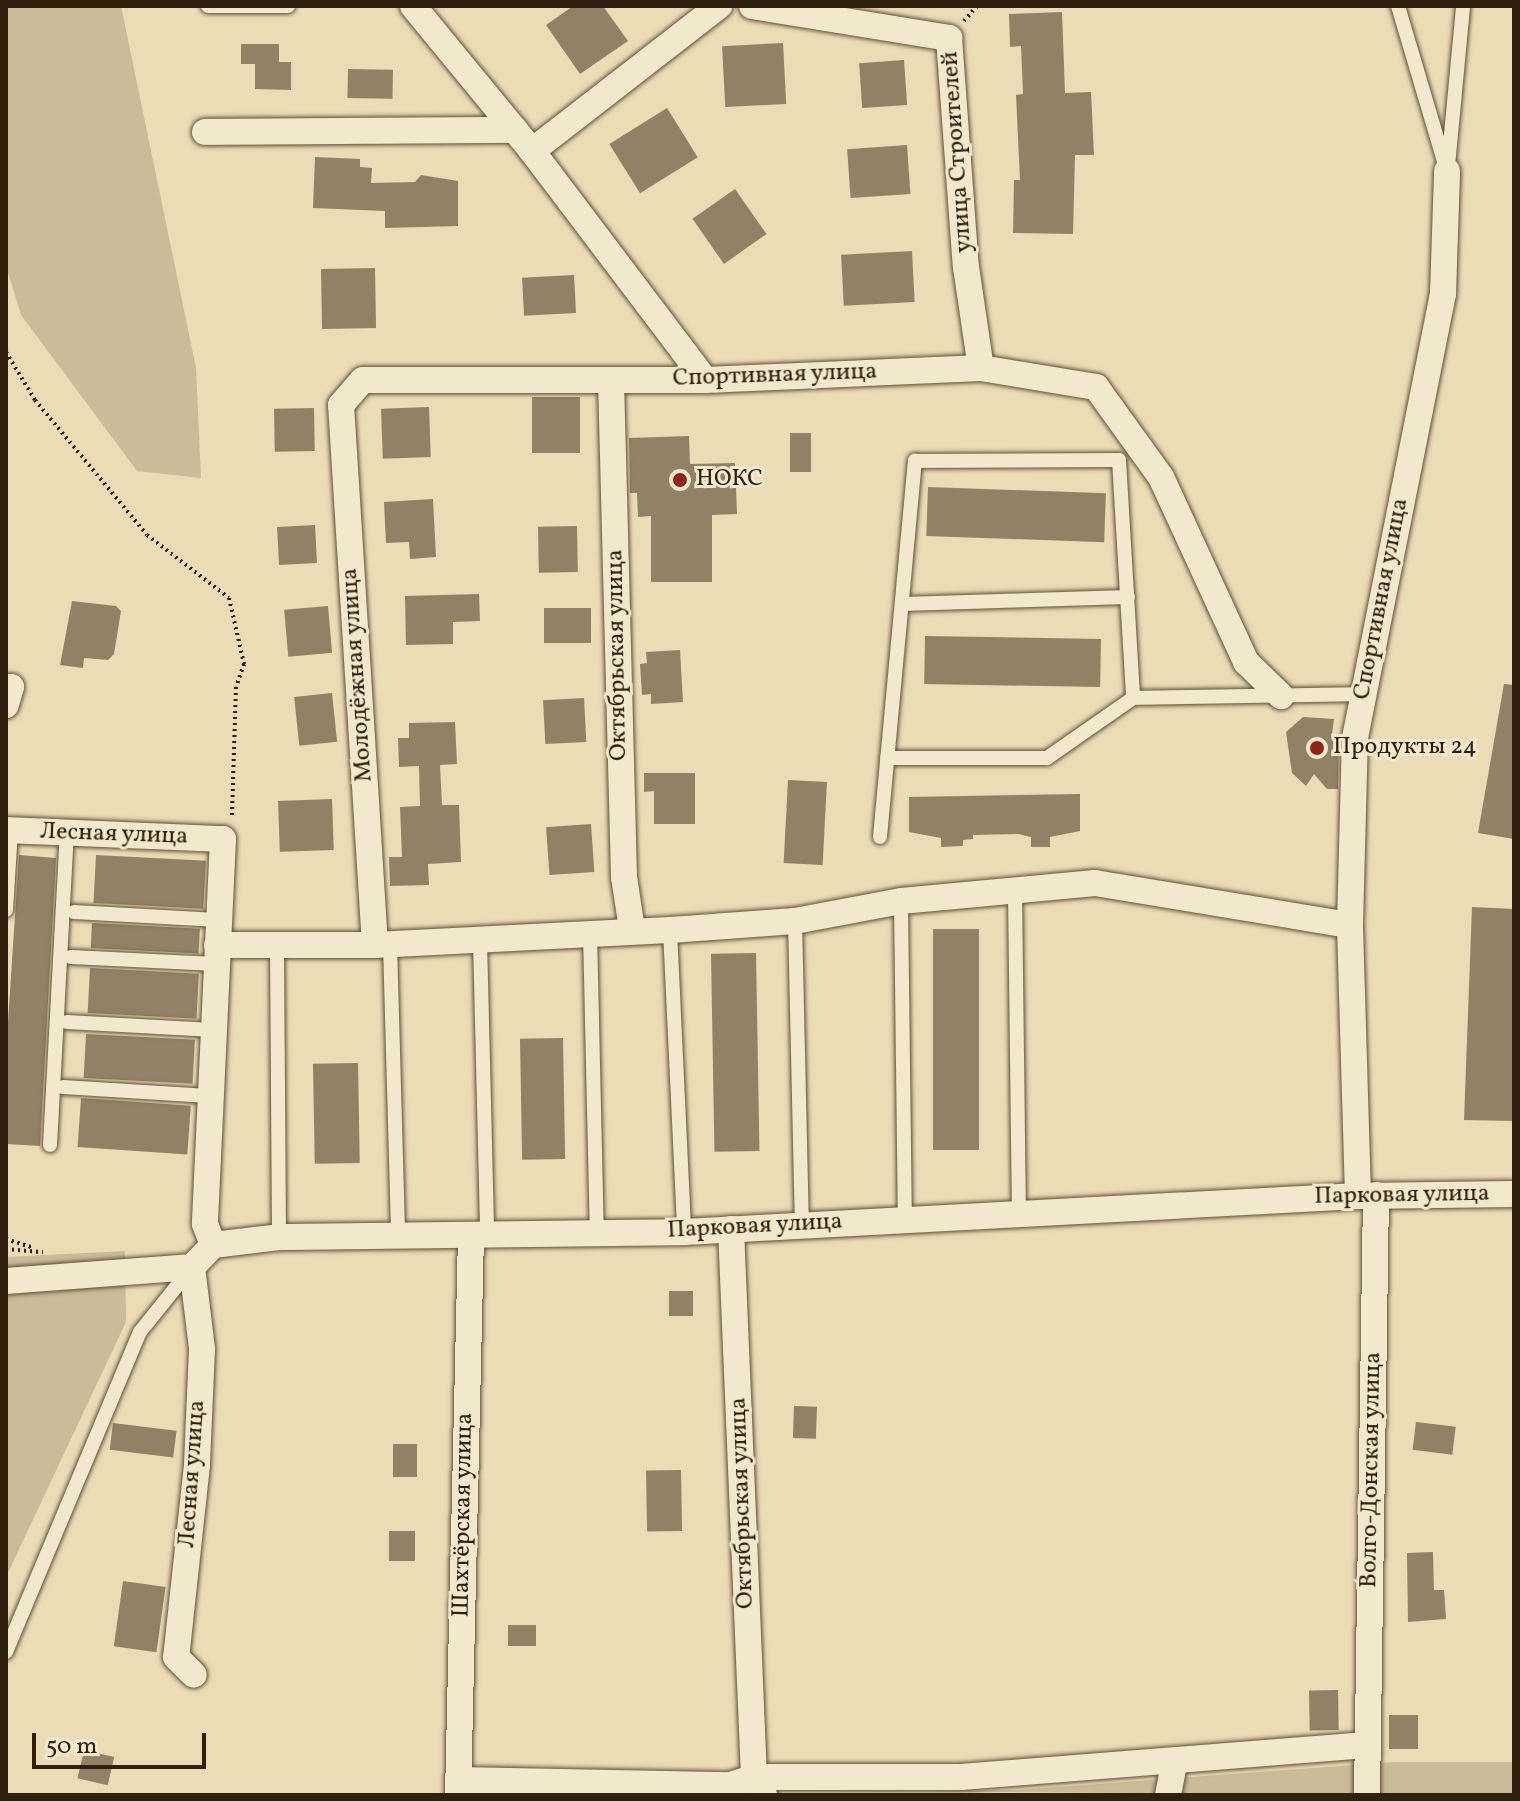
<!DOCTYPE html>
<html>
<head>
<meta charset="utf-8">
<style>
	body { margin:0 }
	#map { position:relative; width:1520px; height:1801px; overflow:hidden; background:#eadcb4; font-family:Vollkorn,serif }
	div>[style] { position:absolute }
	.green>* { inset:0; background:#cabc98 }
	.building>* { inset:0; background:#918265; transform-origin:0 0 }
	.path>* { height:4px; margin-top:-2px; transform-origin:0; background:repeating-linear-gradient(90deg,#30200f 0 2px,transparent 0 6px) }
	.roads { filter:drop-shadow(0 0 2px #5e4f38) drop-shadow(0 0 2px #5e4f38) }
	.lane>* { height:14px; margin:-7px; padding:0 7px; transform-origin:7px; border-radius:7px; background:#f1e8ce }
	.street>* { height:26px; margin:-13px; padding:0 13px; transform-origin:13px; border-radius:13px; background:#f1e8ce }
	.dots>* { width:22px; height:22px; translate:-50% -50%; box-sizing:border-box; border:4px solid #f1e8ce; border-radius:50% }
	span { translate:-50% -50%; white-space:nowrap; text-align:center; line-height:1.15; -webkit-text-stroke:6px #f1e8ce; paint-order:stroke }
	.street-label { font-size:24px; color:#30200f }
	.poi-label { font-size:24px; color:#30200f }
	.left { translate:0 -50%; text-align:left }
	.frame { position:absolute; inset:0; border:8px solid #30200f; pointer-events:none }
	.scale { position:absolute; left:32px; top:1733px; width:174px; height:36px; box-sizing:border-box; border:4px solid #30200f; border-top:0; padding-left:10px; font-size:24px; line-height:28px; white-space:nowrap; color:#30200f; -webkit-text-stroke:6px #f1e8ce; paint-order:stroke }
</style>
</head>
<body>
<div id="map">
	<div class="green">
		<div style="clip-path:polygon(6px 6px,121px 6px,196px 368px,201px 478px,137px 471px,21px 315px,6px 266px)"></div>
		<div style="clip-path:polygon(125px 1251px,126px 1322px,6px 1577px,6px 1257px)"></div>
		<div style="clip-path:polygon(1395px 1762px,1514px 1762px,1514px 1795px,792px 1791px,1017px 1790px)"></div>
	</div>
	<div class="building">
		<div style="clip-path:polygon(573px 6px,603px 6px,628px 41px,580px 74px,546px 25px)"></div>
		<div style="clip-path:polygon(1062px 12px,1065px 93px,1091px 92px,1094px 155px,1075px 155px,1073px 234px,1013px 233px,1014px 180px,1020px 180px,1016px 95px,1023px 94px,1021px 46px,1010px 47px,1009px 14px)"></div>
		<div style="left:783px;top:43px;width:61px;height:61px;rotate:87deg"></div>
		<div style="clip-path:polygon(241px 44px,279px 44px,279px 62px,291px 62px,291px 90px,255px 89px,255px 64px,241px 64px)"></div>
		<div style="left:904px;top:60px;width:45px;height:45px;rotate:86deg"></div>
		<div style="left:348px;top:69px;width:45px;height:29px;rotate:1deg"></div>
		<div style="left:667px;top:108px;width:58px;height:68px;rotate:58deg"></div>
		<div style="left:907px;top:145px;width:49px;height:60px;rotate:86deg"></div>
		<div style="clip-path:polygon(315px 157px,360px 159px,360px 167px,372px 168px,371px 183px,415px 182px,421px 175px,458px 181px,458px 226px,385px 228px,385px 211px,313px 208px)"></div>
		<div style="left:735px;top:189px;width:55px;height:52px;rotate:55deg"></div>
		<div style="left:912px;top:251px;width:51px;height:71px;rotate:87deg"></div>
		<div style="left:375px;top:268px;width:60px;height:54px;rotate:89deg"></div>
		<div style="left:574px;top:275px;width:38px;height:52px;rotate:87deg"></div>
		<div style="left:532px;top:397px;width:48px;height:56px"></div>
		<div style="left:429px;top:407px;width:50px;height:48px;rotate:88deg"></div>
		<div style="left:314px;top:408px;width:43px;height:40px;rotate:89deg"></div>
		<div style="left:790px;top:433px;width:21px;height:39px"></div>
		<div style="clip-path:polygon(689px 436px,690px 464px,735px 463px,737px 514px,712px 515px,712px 582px,651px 582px,651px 516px,638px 517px,637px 493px,630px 493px,629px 438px)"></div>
		<div style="left:928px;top:487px;width:178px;height:49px;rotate:2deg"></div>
		<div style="clip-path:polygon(433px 499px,436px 557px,410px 559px,409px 542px,386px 543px,384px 502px)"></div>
		<div style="left:315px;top:525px;width:38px;height:38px;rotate:87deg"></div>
		<div style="left:577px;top:526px;width:46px;height:39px;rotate:89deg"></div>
		<div style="clip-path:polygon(479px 594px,480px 621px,453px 622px,453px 644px,406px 645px,405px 596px)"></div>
		<div style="clip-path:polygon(72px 601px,116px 606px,121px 611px,114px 654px,108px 660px,84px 658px,83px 668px,60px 665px)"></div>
		<div style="left:328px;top:606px;width:47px;height:44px;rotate:85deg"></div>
		<div style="left:591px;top:608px;width:35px;height:47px;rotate:90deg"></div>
		<div style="left:925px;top:636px;width:176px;height:48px;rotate:1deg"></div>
		<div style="clip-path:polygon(680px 650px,683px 702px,651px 704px,651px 694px,642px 695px,640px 664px,647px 663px,646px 652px)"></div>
		<div style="clip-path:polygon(1504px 684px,1514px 685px,1514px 839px,1478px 833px)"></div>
		<div style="left:332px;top:693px;width:49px;height:38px;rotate:84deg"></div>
		<div style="left:584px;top:698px;width:44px;height:41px;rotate:87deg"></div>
		<div style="clip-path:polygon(1303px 717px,1334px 719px,1332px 735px,1339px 736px,1338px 789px,1327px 789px,1314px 774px,1306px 786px,1292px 773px,1286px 732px)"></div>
		<div style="clip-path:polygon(455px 722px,457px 764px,440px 765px,442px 805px,459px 805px,461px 862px,428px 864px,429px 885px,390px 886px,389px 857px,402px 857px,400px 807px,420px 806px,419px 766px,399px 767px,398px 738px,409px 738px,409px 723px)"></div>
		<div style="clip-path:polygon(644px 773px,695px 773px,695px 824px,654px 824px,654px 791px,644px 792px)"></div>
		<div style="left:788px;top:780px;width:39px;height:83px;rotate:3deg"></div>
		<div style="clip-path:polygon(1080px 794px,1080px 831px,1050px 837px,1050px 847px,1031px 847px,1031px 837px,1018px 834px,973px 835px,973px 839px,963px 840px,963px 846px,941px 847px,941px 838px,909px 832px,909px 797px)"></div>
		<div style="left:332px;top:799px;width:51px;height:54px;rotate:88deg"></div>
		<div style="left:591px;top:824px;width:48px;height:45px;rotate:86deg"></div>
		<div style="clip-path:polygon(19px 855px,56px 858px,40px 1146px,6px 1144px,6px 1052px)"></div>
		<div style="left:96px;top:855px;width:110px;height:48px;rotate:3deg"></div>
		<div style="clip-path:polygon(1472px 907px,1514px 909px,1514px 1121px,1464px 1120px)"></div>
		<div style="left:92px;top:923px;width:108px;height:25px;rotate:3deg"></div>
		<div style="left:933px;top:929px;width:46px;height:221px"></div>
		<div style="left:756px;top:953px;width:198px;height:45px;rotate:89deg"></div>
		<div style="left:90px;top:968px;width:109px;height:45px;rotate:3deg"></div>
		<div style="left:86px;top:1034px;width:109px;height:44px;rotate:3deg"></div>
		<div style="left:563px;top:1038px;width:121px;height:43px;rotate:89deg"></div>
		<div style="left:358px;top:1063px;width:100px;height:45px;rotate:89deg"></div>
		<div style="left:81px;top:1098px;width:110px;height:49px;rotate:4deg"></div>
		<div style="left:669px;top:1291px;width:24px;height:25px"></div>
		<div style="left:794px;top:1406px;width:23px;height:32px;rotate:2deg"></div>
		<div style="left:1416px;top:1422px;width:40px;height:28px;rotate:7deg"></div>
		<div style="left:113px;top:1423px;width:64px;height:27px;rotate:7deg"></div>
		<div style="left:393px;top:1444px;width:24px;height:33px"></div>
		<div style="left:681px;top:1470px;width:61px;height:35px;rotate:89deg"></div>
		<div style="left:389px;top:1531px;width:26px;height:30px"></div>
		<div style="clip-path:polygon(1433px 1552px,1434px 1590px,1444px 1590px,1446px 1619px,1408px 1622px,1407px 1553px)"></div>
		<div style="left:123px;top:1581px;width:43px;height:66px;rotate:8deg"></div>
		<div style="left:508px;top:1625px;width:28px;height:21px"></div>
		<div style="left:1338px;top:1690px;width:40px;height:29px;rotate:89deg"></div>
		<div style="left:1389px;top:1715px;width:29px;height:34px"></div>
		<div style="left:84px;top:1750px;width:31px;height:29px;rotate:13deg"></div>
	</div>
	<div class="path">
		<div style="left:964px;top:21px;width:20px;rotate:-49deg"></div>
		<div style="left:6px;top:352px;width:56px;rotate:58.9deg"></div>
		<div style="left:35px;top:400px;width:175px;rotate:50.3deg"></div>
		<div style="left:147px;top:535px;width:103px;rotate:37.5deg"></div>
		<div style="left:229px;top:598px;width:68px;rotate:77.2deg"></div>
		<div style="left:244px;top:664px;width:24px;rotate:109deg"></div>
		<div style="left:236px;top:687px;width:130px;rotate:91.8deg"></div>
		<div style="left:6px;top:1239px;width:29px;rotate:18deg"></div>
		<div style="left:6px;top:1249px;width:37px;rotate:5deg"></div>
	</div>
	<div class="roads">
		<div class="lane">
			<div style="left:208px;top:6px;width:80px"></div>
			<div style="left:1398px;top:6px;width:172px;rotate:73.5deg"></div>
			<div style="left:1448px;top:166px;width:161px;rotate:-84.6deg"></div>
			<div style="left:902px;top:604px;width:226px;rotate:-1.8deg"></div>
			<div style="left:887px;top:758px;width:160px"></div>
			<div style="left:1047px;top:758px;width:105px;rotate:-34.9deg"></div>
			<div style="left:880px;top:837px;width:378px;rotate:-84.7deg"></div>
			<div style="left:915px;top:461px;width:204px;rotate:-0.3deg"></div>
			<div style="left:1119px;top:460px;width:238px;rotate:86.6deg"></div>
			<div style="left:1133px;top:698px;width:229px;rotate:-1deg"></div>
			<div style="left:1015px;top:891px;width:321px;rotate:89.3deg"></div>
			<div style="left:901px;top:901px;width:318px;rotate:89.3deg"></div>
			<div style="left:6px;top:910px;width:80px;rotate:-86.4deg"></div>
			<div style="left:74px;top:912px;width:144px;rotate:3.2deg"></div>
			<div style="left:795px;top:921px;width:305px;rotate:88.7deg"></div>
			<div style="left:670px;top:930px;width:302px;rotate:87.3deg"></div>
			<div style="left:590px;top:932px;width:302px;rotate:88.7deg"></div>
			<div style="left:480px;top:940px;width:295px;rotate:88.6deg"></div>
			<div style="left:390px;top:944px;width:292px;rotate:88.4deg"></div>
			<div style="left:277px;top:948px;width:289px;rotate:89.6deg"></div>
			<div style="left:71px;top:957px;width:145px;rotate:2.8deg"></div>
			<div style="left:67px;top:1022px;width:146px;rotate:3.1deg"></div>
			<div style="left:63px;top:1087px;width:146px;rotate:3.5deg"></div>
			<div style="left:50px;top:1145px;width:312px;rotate:-86.9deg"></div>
			<div style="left:6px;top:1652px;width:347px;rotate:-67.3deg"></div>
			<div style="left:140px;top:1332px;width:83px;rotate:-51.3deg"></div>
		</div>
		<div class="street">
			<div style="left:413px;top:6px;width:188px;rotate:50.6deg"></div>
			<div style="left:532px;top:151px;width:287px;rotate:52.9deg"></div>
			<div style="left:752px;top:6px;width:200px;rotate:9.2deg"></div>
			<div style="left:949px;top:38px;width:230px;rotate:85.8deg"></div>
			<div style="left:966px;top:267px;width:102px;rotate:81.6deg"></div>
			<div style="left:205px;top:132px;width:310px;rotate:-0.4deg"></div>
			<div style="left:532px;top:151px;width:237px;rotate:-37.8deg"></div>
			<div style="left:611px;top:380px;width:497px;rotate:88.5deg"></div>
			<div style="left:624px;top:877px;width:53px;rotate:81.3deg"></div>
			<div style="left:6px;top:687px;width:5px"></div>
			<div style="left:11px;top:687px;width:19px;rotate:106deg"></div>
			<div style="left:6px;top:830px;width:217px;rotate:2.4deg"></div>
			<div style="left:223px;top:839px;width:385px;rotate:92.7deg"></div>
			<div style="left:205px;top:1224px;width:22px;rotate:69deg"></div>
			<div style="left:217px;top:945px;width:158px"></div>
			<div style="left:375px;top:945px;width:295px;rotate:-2.9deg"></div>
			<div style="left:670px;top:930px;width:125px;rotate:-4.1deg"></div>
			<div style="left:795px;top:921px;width:108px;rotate:-10.7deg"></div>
			<div style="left:901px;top:901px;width:195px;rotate:-5.3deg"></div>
			<div style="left:1095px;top:883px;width:258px;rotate:9.4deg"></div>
			<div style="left:375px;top:945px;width:541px;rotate:-93.6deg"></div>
			<div style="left:341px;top:405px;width:33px;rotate:-49deg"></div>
			<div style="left:363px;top:380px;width:342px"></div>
			<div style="left:705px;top:380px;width:276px;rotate:-2.5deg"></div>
			<div style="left:981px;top:368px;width:117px;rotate:9.4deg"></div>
			<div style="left:1096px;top:387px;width:111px;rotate:54.2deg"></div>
			<div style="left:1161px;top:477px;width:204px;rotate:65.3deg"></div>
			<div style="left:1246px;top:662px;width:49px;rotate:44.2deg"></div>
			<div style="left:1358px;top:1196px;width:271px;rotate:-91.7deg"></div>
			<div style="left:1350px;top:925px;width:187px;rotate:-88.5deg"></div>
			<div style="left:1355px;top:738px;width:453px;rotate:-78.8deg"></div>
			<div style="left:1443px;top:294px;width:123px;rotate:-88.1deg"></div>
			<div style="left:731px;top:1229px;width:548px;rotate:87.6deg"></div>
			<div style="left:754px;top:1777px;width:21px;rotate:61deg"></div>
			<div style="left:192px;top:1267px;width:83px;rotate:83deg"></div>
			<div style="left:202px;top:1349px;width:116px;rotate:92.5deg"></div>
			<div style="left:197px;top:1465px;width:193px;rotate:96.2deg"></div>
			<div style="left:176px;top:1657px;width:25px;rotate:45deg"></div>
			<div style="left:6px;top:1281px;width:187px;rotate:-4.3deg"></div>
			<div style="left:192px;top:1267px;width:30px;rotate:-46deg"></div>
			<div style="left:213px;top:1245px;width:66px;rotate:-6.9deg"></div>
			<div style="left:279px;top:1237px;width:405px;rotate:-0.7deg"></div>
			<div style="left:684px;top:1232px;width:675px;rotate:-3.06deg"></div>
			<div style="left:1358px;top:1196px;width:156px;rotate:-0.7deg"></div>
			<div style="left:458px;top:1780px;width:272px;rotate:1.1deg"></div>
			<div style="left:730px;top:1785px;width:25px;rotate:-18deg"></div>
			<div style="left:754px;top:1777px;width:207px"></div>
			<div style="left:961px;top:1777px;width:407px;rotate:-4.5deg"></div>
			<div style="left:458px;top:1795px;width:560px;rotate:-88.67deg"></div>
			<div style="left:1168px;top:1795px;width:33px;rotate:-79deg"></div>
			<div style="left:1367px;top:1795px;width:600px;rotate:-89.14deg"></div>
		</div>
	</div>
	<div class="dots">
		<div style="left:680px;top:480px;background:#8f2418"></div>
		<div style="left:1317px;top:748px;background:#8f2418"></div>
	</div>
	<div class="street-label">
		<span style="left:958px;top:152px;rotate:-94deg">улица Строителей</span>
		<span style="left:775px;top:376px;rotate:-2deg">Спортивная улица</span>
		<span style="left:1382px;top:599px;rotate:-79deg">Спортивная улица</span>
		<span style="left:618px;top:655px;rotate:-91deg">Октябрьская улица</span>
		<span style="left:358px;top:675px;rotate:-94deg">Молодёжная улица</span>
		<span style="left:114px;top:835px;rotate:2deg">Лесная улица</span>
		<span style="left:1402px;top:1196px;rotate:-1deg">Парковая улица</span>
		<span style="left:755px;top:1227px;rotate:-3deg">Парковая улица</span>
		<span style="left:1372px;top:1470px;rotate:-89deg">Волго-Донская улица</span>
		<span style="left:193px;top:1474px;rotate:-86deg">Лесная улица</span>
		<span style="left:743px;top:1503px;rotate:-92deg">Октябрьская улица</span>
		<span style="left:464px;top:1515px;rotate:-89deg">Шахтёрская улица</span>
	</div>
	<div class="poi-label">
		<span class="left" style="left:696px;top:480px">НОКС</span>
		<span class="left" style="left:1333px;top:748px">Продукты 24</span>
	</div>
	<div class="frame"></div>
	<div class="scale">50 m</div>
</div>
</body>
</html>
